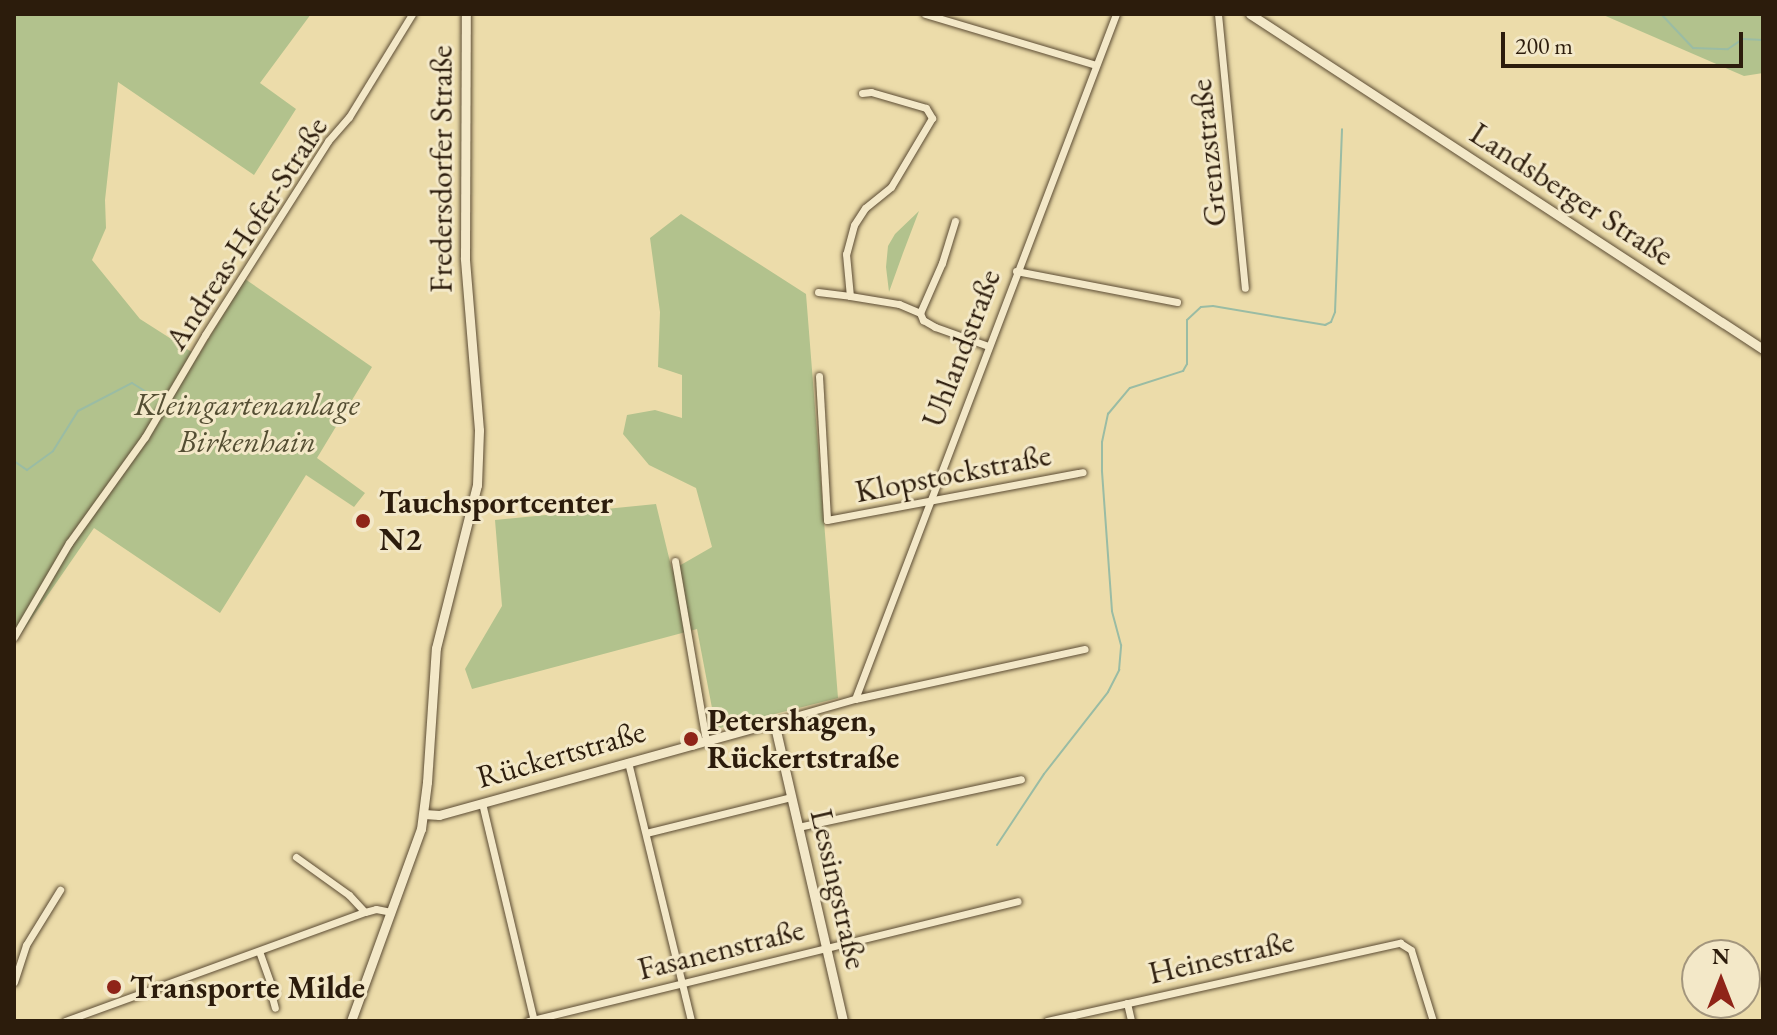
<!DOCTYPE html>
<html>
<head>
<meta charset="utf-8">
<style>
	body { margin:0 }
	#map { position:relative; width:1777px; height:1035px; overflow:hidden; background:#ecdcaa; font-family:"EB Garamond",serif }
	div>[style] { position:absolute }
	.green>* { inset:0; background:#b2c28d }
	.stream>* { height:2px; margin:-1px; padding:0 1px; transform-origin:1px; border-radius:1px; background:#9abca4 }
	.roads { filter:drop-shadow(0 0 2px #5c4c34) drop-shadow(0 0 2px #5c4c34) }
	.street>* { height:7px; margin:-3.5px; padding:0 3.5px; transform-origin:3.5px; border-radius:3.5px; background:#f3e8c8 }
	.secondary>* { height:9px; margin:-4.5px; padding:0 4.5px; transform-origin:4.5px; border-radius:4.5px; background:#f3e8c8 }
	.dots>* { width:22px; height:22px; translate:-50% -50%; box-sizing:border-box; border:4px solid #f3e8c8; border-radius:50% }
	span { translate:-50% -50%; white-space:nowrap; text-align:center; line-height:1.15; -webkit-text-stroke:6px #f3e8c8; paint-order:stroke }
	.street-label { font-size:32px; color:#2c1c0c }
	.park-label { font-size:32px; color:#544e33; font-style:italic }
	.poi-label { font-size:32px; color:#2c1c0c; font-weight:700 }
	.left { translate:0 -50%; text-align:left }
	.frame { position:absolute; inset:0; border:16px solid #2c1c0c; pointer-events:none }
	.north { position:absolute; left:1681px; top:939px; width:80px; height:80px; box-sizing:border-box; background:#f3e8c8; border:2px solid #a3967d; border-radius:50%; rotate:0deg; font-size:22px; font-weight:700; line-height:32px; text-align:center; color:#2c1c0c }
	.north::after { content:''; display:block; margin:auto; width:28px; height:36px; background:#8f2418; clip-path:polygon(50% 0,100% 100%,50% 72%,0 100%) }
	.scale { position:absolute; left:1501px; top:32px; width:242px; height:36px; box-sizing:border-box; border:4px solid #2c1c0c; border-top:0; padding-left:10px; font-size:24px; line-height:28px; white-space:nowrap; color:#2c1c0c; -webkit-text-stroke:6px #f3e8c8; paint-order:stroke }
</style>
</head>
<body>
<div id="map">
	<div class="green">
		<div style="clip-path:polygon(14px 14px,311px 14px,260px 83px,296px 109px,254px 175px,118px 82px,105px 200px,106px 228px,92px 260px,140px 319px,198px 356px,245px 279px,372px 367px,317px 458px,365px 493px,354px 507px,306px 475px,220px 613px,94px 528px,21px 634px,14px 629px)"></div>
		<div style="clip-path:polygon(1601px 14px,1763px 14px,1763px 73px,1744px 76px)"></div>
		<div style="clip-path:polygon(919px 211px,903px 253px,889px 292px,886px 267px,888px 246px,895px 234px)"></div>
		<div style="clip-path:polygon(681px 214px,806px 294px,838px 698px,716px 729px,697px 629px,472px 689px,465px 669px,502px 606px,495px 520px,656px 504px,672px 570px,712px 547px,696px 488px,649px 465px,623px 434px,627px 415px,655px 410px,682px 418px,682px 375px,658px 367px,660px 312px,650px 238px)"></div>
	</div>
	<div class="stream">
		<div style="left:1661px;top:14px;width:47px;rotate:46.7deg"></div>
		<div style="left:1693px;top:48px;width:35px;rotate:2deg"></div>
		<div style="left:1728px;top:49px;width:18px;rotate:-34deg"></div>
		<div style="left:1743px;top:39px;width:20px;rotate:3deg"></div>
		<div style="left:14px;top:461px;width:16px;rotate:35deg"></div>
		<div style="left:27px;top:470px;width:32px;rotate:-36deg"></div>
		<div style="left:53px;top:451px;width:47px;rotate:-58deg"></div>
		<div style="left:78px;top:411px;width:61px;rotate:-27.4deg"></div>
		<div style="left:132px;top:383px;width:25px;rotate:32deg"></div>
		<div style="left:997px;top:845px;width:85px;rotate:-56.5deg"></div>
		<div style="left:1044px;top:774px;width:104px;rotate:-52deg"></div>
		<div style="left:1108px;top:692px;width:25px;rotate:-63deg"></div>
		<div style="left:1119px;top:670px;width:25px;rotate:-85deg"></div>
		<div style="left:1121px;top:645px;width:35px;rotate:-105deg"></div>
		<div style="left:1112px;top:611px;width:141px;rotate:-94.1deg"></div>
		<div style="left:1102px;top:470px;width:28px;rotate:-90deg"></div>
		<div style="left:1102px;top:442px;width:29px;rotate:-78deg"></div>
		<div style="left:1108px;top:414px;width:34px;rotate:-50deg"></div>
		<div style="left:1130px;top:388px;width:56px;rotate:-17.8deg"></div>
		<div style="left:1183px;top:371px;width:8px;rotate:-60deg"></div>
		<div style="left:1187px;top:364px;width:44px;rotate:-90deg"></div>
		<div style="left:1187px;top:320px;width:19px;rotate:-43deg"></div>
		<div style="left:1201px;top:307px;width:12px;rotate:-5deg"></div>
		<div style="left:1213px;top:306px;width:114px;rotate:9.6deg"></div>
		<div style="left:1325px;top:325px;width:7px;rotate:-27deg"></div>
		<div style="left:1331px;top:322px;width:11px;rotate:-68deg"></div>
		<div style="left:1335px;top:312px;width:183px;rotate:-87.8deg"></div>
	</div>
	<div class="roads">
		<div class="street">
			<div style="left:925px;top:14px;width:178px;rotate:16.6deg"></div>
			<div style="left:1218px;top:14px;width:275px;rotate:84.4deg"></div>
			<div style="left:862px;top:93px;width:9px;rotate:-6deg"></div>
			<div style="left:871px;top:92px;width:57px;rotate:16.2deg"></div>
			<div style="left:926px;top:108px;width:12px;rotate:59deg"></div>
			<div style="left:932px;top:118px;width:80px;rotate:120.7deg"></div>
			<div style="left:891px;top:187px;width:33px;rotate:141deg"></div>
			<div style="left:865px;top:208px;width:20px;rotate:123deg"></div>
			<div style="left:854px;top:225px;width:30px;rotate:105deg"></div>
			<div style="left:846px;top:254px;width:42px;rotate:84.6deg"></div>
			<div style="left:850px;top:296px;width:50px;rotate:9.3deg"></div>
			<div style="left:899px;top:304px;width:23px;rotate:23deg"></div>
			<div style="left:920px;top:313px;width:8px;rotate:67deg"></div>
			<div style="left:923px;top:320px;width:14px;rotate:30deg"></div>
			<div style="left:935px;top:327px;width:56px;rotate:19.7deg"></div>
			<div style="left:1016px;top:271px;width:164px;rotate:10.9deg"></div>
			<div style="left:818px;top:292px;width:32px;rotate:7deg"></div>
			<div style="left:920px;top:313px;width:55px;rotate:-66.3deg"></div>
			<div style="left:942px;top:263px;width:44px;rotate:-72.8deg"></div>
			<div style="left:819px;top:376px;width:144px;rotate:86.8deg"></div>
			<div style="left:827px;top:520px;width:260px;rotate:-10.6deg"></div>
			<div style="left:675px;top:561px;width:182px;rotate:80.2deg"></div>
			<div style="left:14px;top:637px;width:109px;rotate:-59.7deg"></div>
			<div style="left:69px;top:543px;width:130px;rotate:-54.4deg"></div>
			<div style="left:145px;top:437px;width:118px;rotate:-59.5deg"></div>
			<div style="left:205px;top:335px;width:230px;rotate:-57.6deg"></div>
			<div style="left:328px;top:141px;width:32px;rotate:-49deg"></div>
			<div style="left:349px;top:117px;width:121px;rotate:-58.5deg"></div>
			<div style="left:855px;top:699px;width:733px;rotate:-69.14deg"></div>
			<div style="left:774px;top:722px;width:84px;rotate:-15.9deg"></div>
			<div style="left:855px;top:699px;width:235px;rotate:-12.3deg"></div>
			<div style="left:628px;top:762px;width:267px;rotate:76.3deg"></div>
			<div style="left:482px;top:803px;width:224px;rotate:76.6deg"></div>
			<div style="left:798px;top:827px;width:228px;rotate:-12.1deg"></div>
			<div style="left:646px;top:833px;width:149px;rotate:-13.9deg"></div>
			<div style="left:296px;top:857px;width:65px;rotate:35.6deg"></div>
			<div style="left:349px;top:895px;width:23px;rotate:47deg"></div>
			<div style="left:259px;top:951px;width:45px;rotate:70.3deg"></div>
			<div style="left:274px;top:993px;width:4px;rotate:117deg"></div>
			<div style="left:272px;top:997px;width:11px;rotate:75deg"></div>
			<div style="left:14px;top:982px;width:39px;rotate:-72deg"></div>
			<div style="left:26px;top:945px;width:65px;rotate:-58.3deg"></div>
			<div style="left:1127px;top:1003px;width:18px;rotate:77deg"></div>
			<div style="left:65px;top:1021px;width:319px;rotate:-20deg"></div>
			<div style="left:365px;top:912px;width:11px;rotate:-15deg"></div>
			<div style="left:376px;top:909px;width:15px;rotate:11deg"></div>
			<div style="left:528px;top:1021px;width:504px;rotate:-13.76deg"></div>
			<div style="left:1047px;top:1021px;width:362px;rotate:-12.5deg"></div>
			<div style="left:1400px;top:943px;width:13px;rotate:32deg"></div>
			<div style="left:1411px;top:950px;width:74px;rotate:72.8deg"></div>
		</div>
		<div class="secondary">
			<div style="left:1250px;top:14px;width:613px;rotate:33.15deg"></div>
			<div style="left:424px;top:814px;width:15px;rotate:4deg"></div>
			<div style="left:439px;top:815px;width:348px;rotate:-15.5deg"></div>
			<div style="left:774px;top:722px;width:307px;rotate:77deg"></div>
			<div style="left:351px;top:1021px;width:204px;rotate:-70deg"></div>
			<div style="left:421px;top:829px;width:47px;rotate:-82.7deg"></div>
			<div style="left:427px;top:782px;width:134px;rotate:-86.2deg"></div>
			<div style="left:436px;top:648px;width:168px;rotate:-75.9deg"></div>
			<div style="left:477px;top:485px;width:55px;rotate:-87.9deg"></div>
			<div style="left:479px;top:430px;width:173px;rotate:-94.7deg"></div>
			<div style="left:465px;top:258px;width:244px;rotate:-89.8deg"></div>
		</div>
	</div>
	<div class="dots">
		<div style="left:363px;top:521px;background:#8f2418"></div>
		<div style="left:691px;top:739px;background:#8f2418"></div>
		<div style="left:114px;top:987px;background:#8f2418"></div>
	</div>
	<div class="street-label">
		<span style="left:1208px;top:153px;rotate:-96deg">Grenzstraße</span>
		<span style="left:441px;top:169px;rotate:-90deg">Fredersdorfer Straße</span>
		<span style="left:1572px;top:194px;rotate:33deg">Landsberger Straße</span>
		<span style="left:246px;top:233px;rotate:-57deg">Andreas-Hofer-Straße</span>
		<span style="left:961px;top:348px;rotate:-69deg">Uhlandstraße</span>
		<span style="left:953px;top:473px;rotate:-11deg">Klopstockstraße</span>
		<span style="left:561px;top:754px;rotate:-16deg">Rückertstraße</span>
		<span style="left:839px;top:889px;rotate:77deg">Lessingstraße</span>
		<span style="left:721px;top:949px;rotate:-14deg">Fasanenstraße</span>
		<span style="left:1221px;top:957px;rotate:-13deg">Heinestraße</span>
	</div>
	<div class="park-label">
		<span style="left:247px;top:423px">Kleingartenanlage<br>Birkenhain</span>
	</div>
	<div class="poi-label">
		<span class="left" style="left:379px;top:521px">Tauchsportcenter<br>N2</span>
		<span class="left" style="left:707px;top:739px">Petershagen,<br>Rückertstraße</span>
		<span class="left" style="left:130px;top:987px">Transporte Milde</span>
	</div>
	<div class="frame"></div>
	<div class="north">N</div>
	<div class="scale">200 m</div>
</div>
</body>
</html>
